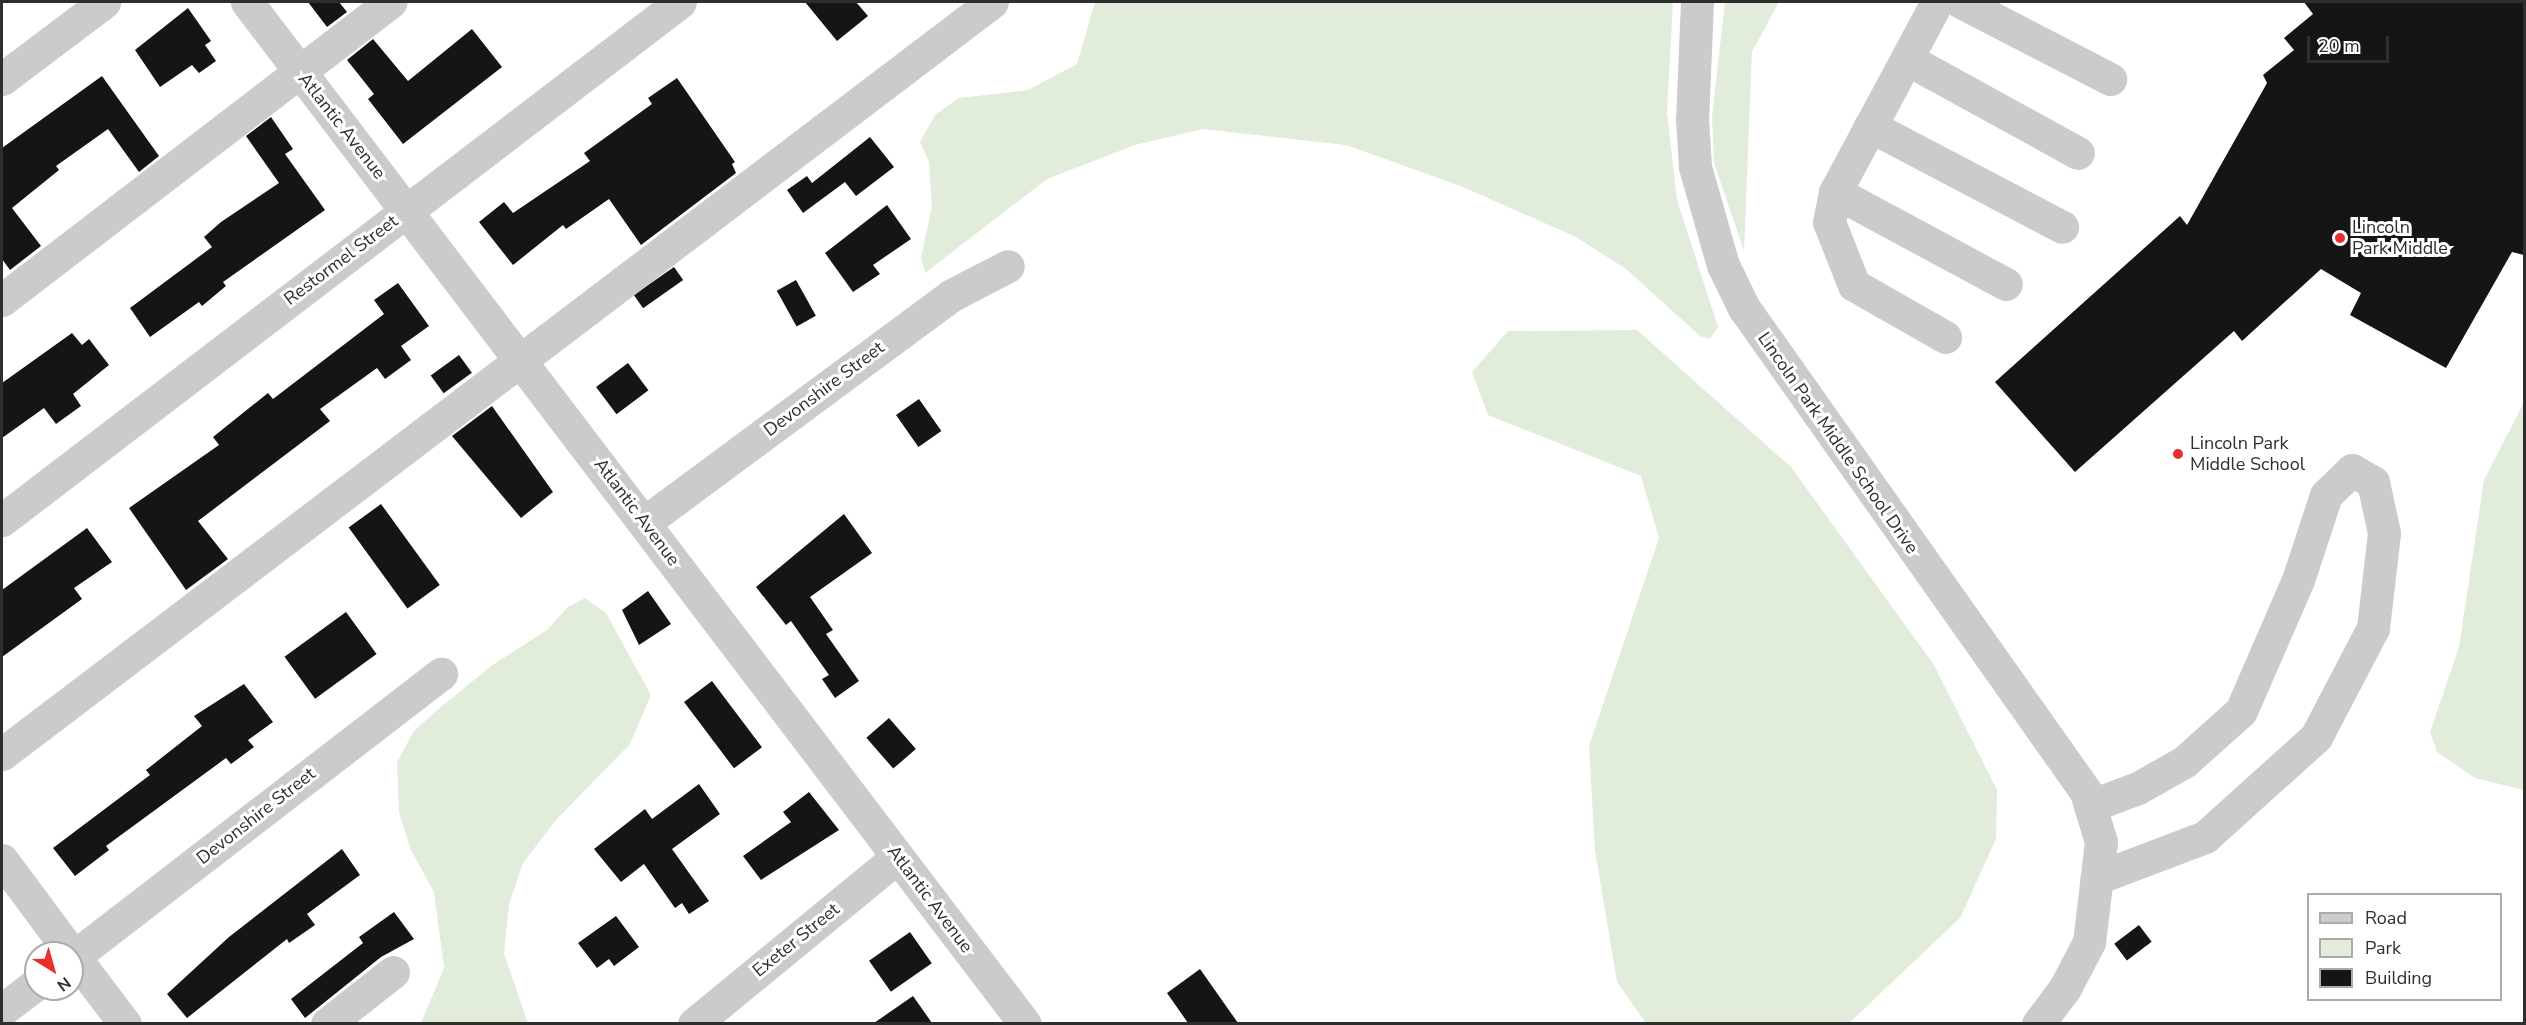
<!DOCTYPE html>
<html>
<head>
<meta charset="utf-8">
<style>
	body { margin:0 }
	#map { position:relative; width:2526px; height:1025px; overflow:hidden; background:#fff; font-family:"Nunito Sans",sans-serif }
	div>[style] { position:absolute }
	.green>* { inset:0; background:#e2ecdb }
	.building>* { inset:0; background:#151515; transform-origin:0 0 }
	.minor>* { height:33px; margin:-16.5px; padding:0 16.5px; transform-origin:16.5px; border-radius:16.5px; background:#cbcbcb }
	.dots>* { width:16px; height:16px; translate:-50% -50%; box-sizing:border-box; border:3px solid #fff; border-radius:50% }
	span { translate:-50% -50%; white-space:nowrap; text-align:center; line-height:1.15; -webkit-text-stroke:6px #fff; paint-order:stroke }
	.street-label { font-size:18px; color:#2e2e2e }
	.poi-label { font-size:18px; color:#2e2e2e }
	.left { translate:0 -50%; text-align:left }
	.frame { position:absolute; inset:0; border:3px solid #2e2e2e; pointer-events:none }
	.legend { position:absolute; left:2307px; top:893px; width:195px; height:108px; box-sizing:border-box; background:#fff; border:2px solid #ababab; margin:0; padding:8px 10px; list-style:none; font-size:18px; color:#2e2e2e }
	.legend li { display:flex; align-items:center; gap:12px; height:30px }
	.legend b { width:30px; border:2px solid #ababab }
	.north { position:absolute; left:24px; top:941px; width:60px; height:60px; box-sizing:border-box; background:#fff; border:2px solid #ababab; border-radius:50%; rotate:143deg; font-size:16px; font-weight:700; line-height:24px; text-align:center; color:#2e2e2e }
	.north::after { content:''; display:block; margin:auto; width:21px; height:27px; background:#e92e2b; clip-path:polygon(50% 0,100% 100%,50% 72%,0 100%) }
	.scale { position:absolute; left:2307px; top:36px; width:82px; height:27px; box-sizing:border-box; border:3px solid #2e2e2e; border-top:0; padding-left:8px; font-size:18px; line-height:21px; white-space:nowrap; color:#2e2e2e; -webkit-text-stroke:4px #fff; paint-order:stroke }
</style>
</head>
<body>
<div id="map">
	<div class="green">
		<div style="clip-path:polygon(1095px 2px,1673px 2px,1667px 112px,1677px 200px,1718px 327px,1710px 339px,1700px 336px,1626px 269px,1576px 237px,1463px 187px,1346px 145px,1203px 129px,1135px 145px,1047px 179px,925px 273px,921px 258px,932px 206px,929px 162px,920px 142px,935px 115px,959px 98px,1028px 90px,1077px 64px)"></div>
		<div style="clip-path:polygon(1725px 2px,1779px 2px,1752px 52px,1744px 251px,1714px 163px,1712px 117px)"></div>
		<div style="clip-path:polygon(1637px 330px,1791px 467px,1934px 665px,1997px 790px,1996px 839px,1960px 918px,1849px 1023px,1646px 1023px,1617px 982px,1595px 851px,1589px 746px,1659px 538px,1641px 476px,1488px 415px,1472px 372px,1508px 331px)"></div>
		<div style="clip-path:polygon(2524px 402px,2524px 790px,2475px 778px,2437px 752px,2430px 732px,2459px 647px,2484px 480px)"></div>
		<div style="clip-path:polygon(585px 598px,606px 613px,651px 695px,630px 744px,556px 820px,523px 863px,509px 904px,504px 954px,528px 1023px,421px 1023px,444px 968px,434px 892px,411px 850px,399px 813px,397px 762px,414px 731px,435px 712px,491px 666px,547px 630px,568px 607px)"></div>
	</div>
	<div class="building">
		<div style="clip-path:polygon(308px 2px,339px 2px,347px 12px,327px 27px)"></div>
		<div style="clip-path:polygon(805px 2px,856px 2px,868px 16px,837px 41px)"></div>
		<div style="clip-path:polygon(2304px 2px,2524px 2px,2524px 255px,2512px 252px,2446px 368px,2350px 315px,2361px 293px,2321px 269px,2242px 341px,2234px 331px,2075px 472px,1995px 382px,2180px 216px,2187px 225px,2267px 83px,2263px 75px,2294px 50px,2284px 38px,2313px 14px)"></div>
		<div style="clip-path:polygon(188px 8px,211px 41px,205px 45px,216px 61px,199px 73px,192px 65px,160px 87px,135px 50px)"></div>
		<div style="clip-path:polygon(472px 29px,502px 67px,403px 144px,368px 99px,374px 94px,347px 60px,373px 39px,408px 81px)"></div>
		<div style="clip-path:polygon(102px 76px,159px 156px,139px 172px,108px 129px,56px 166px,59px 170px,12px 208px,41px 246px,10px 270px,2px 259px,2px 148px)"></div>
		<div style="clip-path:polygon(677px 78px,735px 162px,732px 164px,736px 173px,641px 245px,609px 199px,566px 229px,563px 225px,513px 265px,479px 222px,504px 202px,513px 213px,590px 161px,584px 153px,652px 104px,648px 98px)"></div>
		<div style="clip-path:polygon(271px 117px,293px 149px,285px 154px,325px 210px,223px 282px,226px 286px,202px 306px,199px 302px,150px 337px,130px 308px,212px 247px,204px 237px,221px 222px,279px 183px,246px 136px)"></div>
		<div style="clip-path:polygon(870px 137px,894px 167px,856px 196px,845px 182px,803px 213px,787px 190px,807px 176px,812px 183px)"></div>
		<div style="clip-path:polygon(887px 205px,911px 239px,873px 265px,880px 274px,853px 292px,825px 253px)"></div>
		<div style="left:674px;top:267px;width:16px;height:49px;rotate:55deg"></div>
		<div style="left:796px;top:280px;width:41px;height:22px;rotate:61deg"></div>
		<div style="clip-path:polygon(398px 283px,429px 326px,401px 346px,411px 360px,385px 379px,377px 368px,320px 409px,330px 421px,198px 521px,228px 559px,186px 590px,129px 508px,219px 445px,213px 437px,268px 393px,273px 399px,384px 314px,374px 300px)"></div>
		<div style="clip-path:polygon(72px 333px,82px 345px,89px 339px,109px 365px,73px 394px,81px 406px,56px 424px,44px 408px,2px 438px,2px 383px)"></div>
		<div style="left:459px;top:355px;width:22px;height:35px;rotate:54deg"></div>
		<div style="left:628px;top:363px;width:34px;height:40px;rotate:53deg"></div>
		<div style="left:919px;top:399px;width:39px;height:28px;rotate:55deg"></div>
		<div style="clip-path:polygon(492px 406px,553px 492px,521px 518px,452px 436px)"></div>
		<div style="left:381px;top:504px;width:100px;height:40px;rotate:54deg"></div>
		<div style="clip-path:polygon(844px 514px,872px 553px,810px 597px,833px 630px,826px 634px,859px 681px,835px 698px,822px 679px,829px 675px,791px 621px,786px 625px,756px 587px)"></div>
		<div style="clip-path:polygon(87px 528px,112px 562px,74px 588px,82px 599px,2px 657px,2px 590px)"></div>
		<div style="clip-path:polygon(648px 591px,671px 624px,639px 645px,622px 610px)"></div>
		<div style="left:346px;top:612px;width:52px;height:76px;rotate:54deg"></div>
		<div style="left:712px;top:681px;width:83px;height:35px;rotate:53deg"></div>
		<div style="clip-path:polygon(244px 684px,273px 722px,248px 740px,254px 747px,231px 764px,226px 758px,106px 846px,109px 850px,75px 876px,53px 848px,150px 775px,146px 770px,202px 726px,194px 716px)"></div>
		<div style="left:889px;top:718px;width:41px;height:30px;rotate:49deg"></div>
		<div style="clip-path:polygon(699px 784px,720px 814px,672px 849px,709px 901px,689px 914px,682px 903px,675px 908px,644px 864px,621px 882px,594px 849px,645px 809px,652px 819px)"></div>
		<div style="clip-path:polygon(809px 792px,839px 830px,761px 880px,743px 856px,791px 822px,783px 812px)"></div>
		<div style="clip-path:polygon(342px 849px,360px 875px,307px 914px,315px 925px,289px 943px,287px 939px,187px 1018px,167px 994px,229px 937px)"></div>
		<div style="clip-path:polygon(394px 912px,414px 939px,381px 957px,305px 1018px,291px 999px,363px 943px,359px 937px)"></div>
		<div style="clip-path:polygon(616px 916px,639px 947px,614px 966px,609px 959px,597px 968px,578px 943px)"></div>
		<div style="left:2139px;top:925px;width:21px;height:31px;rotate:53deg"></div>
		<div style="left:910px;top:932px;width:38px;height:50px;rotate:55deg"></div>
		<div style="clip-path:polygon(1200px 969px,1238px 1023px,1188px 1023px,1167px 993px)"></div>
		<div style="clip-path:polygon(913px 996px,932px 1023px,874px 1023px)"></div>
	</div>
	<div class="minor">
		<div style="left:247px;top:2px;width:1284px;rotate:52.72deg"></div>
		<div style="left:1697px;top:2px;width:117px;rotate:92.4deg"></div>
		<div style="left:1692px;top:119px;width:48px;rotate:86.4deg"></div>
		<div style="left:1695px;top:167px;width:102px;rotate:74.1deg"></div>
		<div style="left:1723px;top:265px;width:48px;rotate:64deg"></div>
		<div style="left:1744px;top:308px;width:593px;rotate:54.75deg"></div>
		<div style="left:2086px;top:792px;width:52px;rotate:73.3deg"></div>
		<div style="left:2101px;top:842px;width:101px;rotate:96.8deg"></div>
		<div style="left:2089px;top:942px;width:52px;rotate:117.6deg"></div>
		<div style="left:2065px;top:988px;width:45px;rotate:126.9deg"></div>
		<div style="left:1937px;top:2px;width:216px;rotate:118.2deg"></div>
		<div style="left:1835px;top:192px;width:31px;rotate:101deg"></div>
		<div style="left:1829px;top:222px;width:68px;rotate:68.4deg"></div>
		<div style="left:1854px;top:285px;width:105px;rotate:29.7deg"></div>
		<div style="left:1961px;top:2px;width:168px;rotate:27.3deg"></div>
		<div style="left:1907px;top:59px;width:195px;rotate:28.8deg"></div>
		<div style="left:2px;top:79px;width:128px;rotate:-37deg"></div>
		<div style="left:1870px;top:126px;width:217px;rotate:27.7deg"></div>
		<div style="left:1835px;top:192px;width:194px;rotate:28.3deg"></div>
		<div style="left:2px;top:300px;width:490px;rotate:-37.5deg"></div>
		<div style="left:2px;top:520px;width:853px;rotate:-37.38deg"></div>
		<div style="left:645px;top:522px;width:380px;rotate:-36.5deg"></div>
		<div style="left:950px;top:296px;width:65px;rotate:-27.3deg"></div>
		<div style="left:2px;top:754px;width:1243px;rotate:-37.22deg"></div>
		<div style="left:2090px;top:806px;width:51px;rotate:-20.6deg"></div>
		<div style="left:2138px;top:788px;width:53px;rotate:-29.5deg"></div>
		<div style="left:2184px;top:762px;width:76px;rotate:-41.8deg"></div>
		<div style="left:2241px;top:711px;width:143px;rotate:-66.5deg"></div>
		<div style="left:2298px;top:580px;width:89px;rotate:-71.8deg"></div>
		<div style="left:2326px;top:495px;width:36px;rotate:-44deg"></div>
		<div style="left:2352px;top:470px;width:24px;rotate:30deg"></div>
		<div style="left:2373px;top:482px;width:52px;rotate:77.8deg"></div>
		<div style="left:2384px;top:533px;width:96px;rotate:96.6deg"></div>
		<div style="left:2373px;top:628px;width:123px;rotate:117.6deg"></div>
		<div style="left:2316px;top:737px;width:149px;rotate:138deg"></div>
		<div style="left:2205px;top:837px;width:116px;rotate:159.2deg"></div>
		<div style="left:2px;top:860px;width:116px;rotate:53.4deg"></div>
		<div style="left:72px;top:954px;width:88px;rotate:52.9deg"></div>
		<div style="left:72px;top:958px;width:466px;rotate:-37.6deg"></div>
		<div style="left:2px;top:1010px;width:43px;rotate:-37.4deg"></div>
		<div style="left:327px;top:1024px;width:84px;rotate:-38.2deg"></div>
		<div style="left:694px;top:1024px;width:263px;rotate:-39.4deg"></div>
	</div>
	<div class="dots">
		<div style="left:2340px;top:238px;background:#e92e2b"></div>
		<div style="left:2178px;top:454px;background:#e92e2b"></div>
	</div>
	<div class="street-label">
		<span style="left:342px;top:126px;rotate:52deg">Atlantic Avenue</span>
		<span style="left:341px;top:260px;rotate:-37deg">Restormel Street</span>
		<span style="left:824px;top:389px;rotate:-37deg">Devonshire Street</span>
		<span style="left:1838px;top:443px;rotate:55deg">Lincoln Park Middle School Drive</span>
		<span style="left:637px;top:512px;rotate:53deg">Atlantic Avenue</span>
		<span style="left:256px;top:816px;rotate:-38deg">Devonshire Street</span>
		<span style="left:930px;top:899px;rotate:53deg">Atlantic Avenue</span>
		<span style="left:796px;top:940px;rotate:-39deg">Exeter Street</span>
	</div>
	<div class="poi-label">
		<span class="left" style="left:2352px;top:238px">Lincoln<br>Park Middle</span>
		<span class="left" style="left:2190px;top:454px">Lincoln Park<br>Middle School</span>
	</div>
	<div class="frame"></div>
	<ul class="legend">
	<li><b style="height:8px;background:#cbcbcb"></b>Road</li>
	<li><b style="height:16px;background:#e2ecdb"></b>Park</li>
	<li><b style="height:16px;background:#151515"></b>Building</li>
	</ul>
	<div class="north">N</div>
	<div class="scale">20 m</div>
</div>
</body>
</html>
